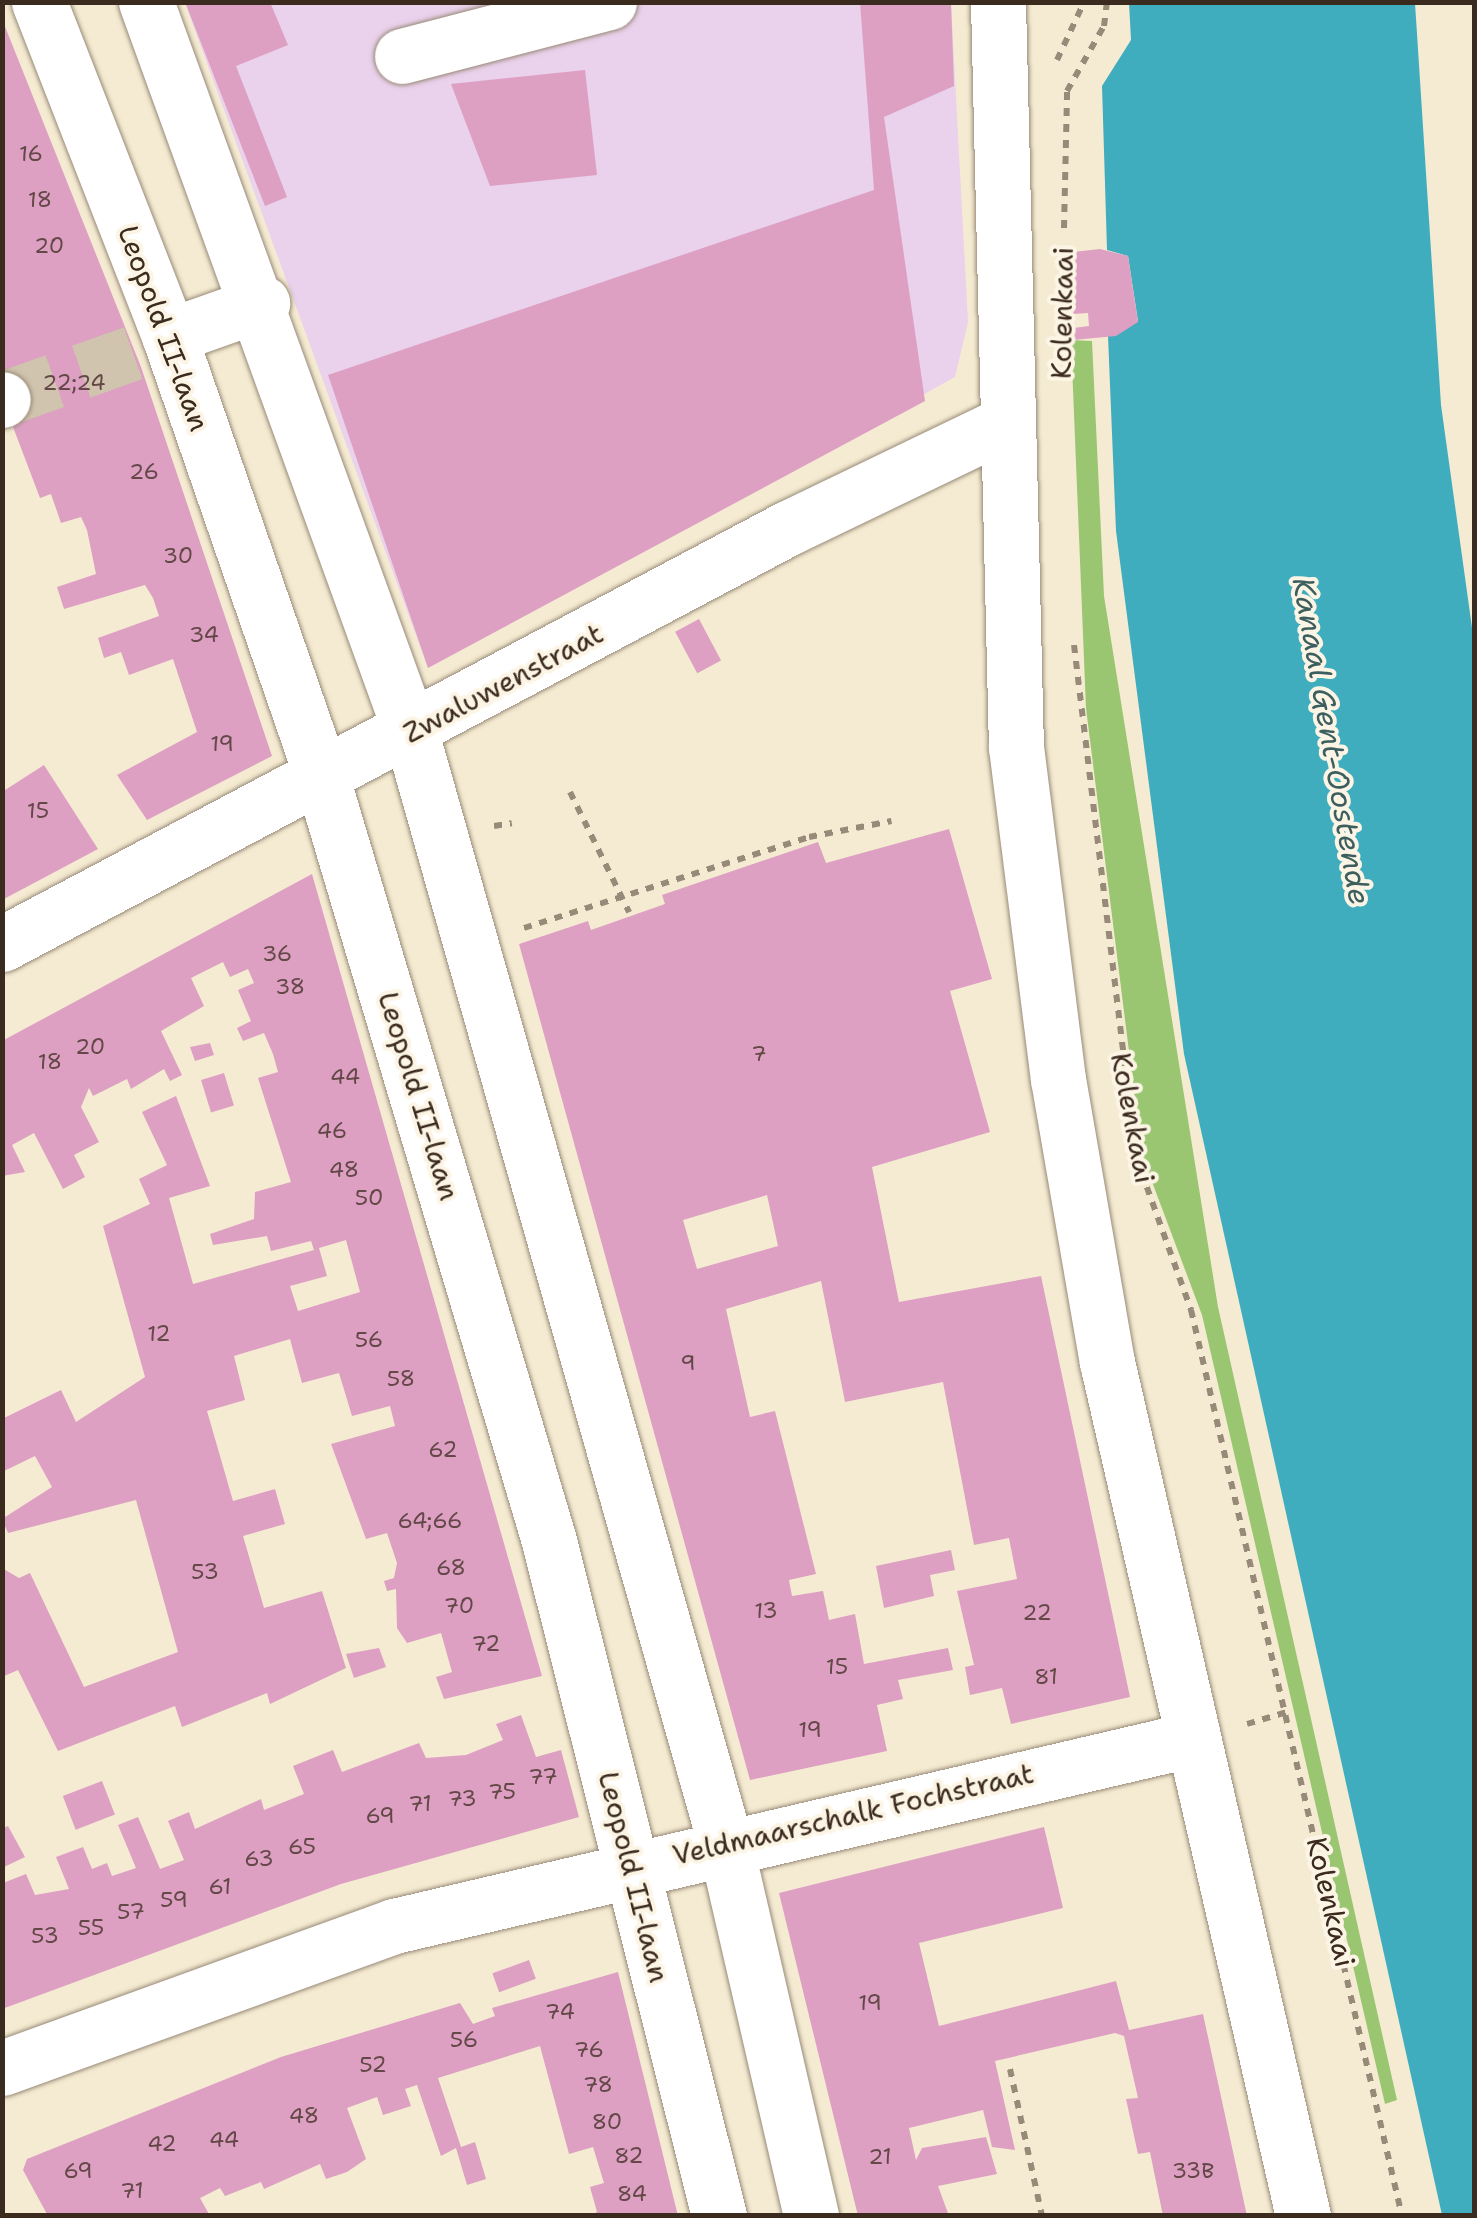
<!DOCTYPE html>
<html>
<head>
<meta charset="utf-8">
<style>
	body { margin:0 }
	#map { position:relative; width:1477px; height:2218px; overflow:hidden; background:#f5ebd2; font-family:"Shantell Sans",sans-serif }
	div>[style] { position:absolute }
	.built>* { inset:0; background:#ead1ec }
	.green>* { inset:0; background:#9ac571 }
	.water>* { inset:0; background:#40adbe }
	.building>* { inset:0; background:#dda0c3; transform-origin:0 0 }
	.minor-tunnel>* { height:55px; margin-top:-27.5px; transform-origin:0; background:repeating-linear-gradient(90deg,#d0c4ae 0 55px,transparent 0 83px) }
	.path>* { height:6px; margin-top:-3px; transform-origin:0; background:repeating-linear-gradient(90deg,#988a78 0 8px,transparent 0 16px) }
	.roads { filter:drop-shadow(0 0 2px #988a78) drop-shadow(0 0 2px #988a78) }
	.minor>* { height:55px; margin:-27.5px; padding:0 27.5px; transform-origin:27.5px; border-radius:27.5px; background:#fff }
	span { translate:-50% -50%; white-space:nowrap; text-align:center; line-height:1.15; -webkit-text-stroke:8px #fcf5e5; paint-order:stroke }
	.number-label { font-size:22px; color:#644847 }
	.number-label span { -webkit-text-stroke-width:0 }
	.street-label { font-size:28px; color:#3b2a1e }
	.water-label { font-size:30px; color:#3d5e5e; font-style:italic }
	.frame { position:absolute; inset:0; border:5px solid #3b2a1e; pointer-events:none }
</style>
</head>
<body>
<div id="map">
	<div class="built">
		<div style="clip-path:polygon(185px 3px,951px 3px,968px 322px,955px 377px,428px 668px)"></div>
	</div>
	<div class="green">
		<div style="clip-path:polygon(1071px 340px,1092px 341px,1104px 596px,1218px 1307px,1397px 2100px,1385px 2104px,1202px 1315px,1142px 1155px,1086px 708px)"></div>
	</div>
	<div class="water">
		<div style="clip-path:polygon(1129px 3px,1415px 3px,1441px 405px,1474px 642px,1474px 2215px,1442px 2215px,1184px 1054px,1116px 531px,1108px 336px,1138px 321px,1128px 256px,1107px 250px,1102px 86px,1131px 40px)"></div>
	</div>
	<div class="building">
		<div style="clip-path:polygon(185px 2px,270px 2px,288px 45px,236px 66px,287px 197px,265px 206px)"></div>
		<div style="clip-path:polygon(860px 2px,951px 2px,954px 86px,884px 117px,925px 401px,428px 668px,328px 375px,874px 190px)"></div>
		<div style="clip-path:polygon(2px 19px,141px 367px,272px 756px,147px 820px,117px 775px,197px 732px,173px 659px,129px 675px,121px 652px,104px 658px,98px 638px,159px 616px,153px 598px,145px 585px,64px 609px,57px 587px,96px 574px,87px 530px,81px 517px,61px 523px,51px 494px,40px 498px,2px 398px)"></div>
		<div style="clip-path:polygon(585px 70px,597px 175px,490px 186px,451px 84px)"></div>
		<div style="clip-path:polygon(1100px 249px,1128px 256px,1138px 322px,1116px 336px,1073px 340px,1073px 328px,1089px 326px,1088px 313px,1073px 314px,1073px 252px)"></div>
		<div style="left:699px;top:619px;width:47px;height:27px;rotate:62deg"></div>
		<div style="clip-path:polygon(44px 765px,98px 849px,2px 900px,2px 792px)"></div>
		<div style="clip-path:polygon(evenodd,949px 829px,992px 979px,950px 991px,990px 1132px,872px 1167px,899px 1302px,1041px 1276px,1130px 1697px,1011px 1724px,1002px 1688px,970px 1695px,965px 1667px,974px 1665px,957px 1591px,1017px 1579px,1009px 1538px,974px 1545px,943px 1382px,845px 1402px,821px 1281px,726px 1309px,750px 1417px,775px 1411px,816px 1574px,789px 1580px,792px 1596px,823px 1591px,829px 1620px,855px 1614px,864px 1664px,948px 1648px,953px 1670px,898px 1680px,903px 1699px,877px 1705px,887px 1751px,750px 1780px,519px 944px,588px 921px,591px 930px,665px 904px,662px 895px,818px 842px,826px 863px,949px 829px,767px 1195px,778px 1246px,697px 1269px,683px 1220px,767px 1195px)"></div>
		<div style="clip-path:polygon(evenodd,312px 874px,542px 1676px,444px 1699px,436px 1677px,452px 1672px,441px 1633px,407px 1643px,397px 1628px,396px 1589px,387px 1591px,384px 1581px,394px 1578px,397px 1563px,387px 1533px,366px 1539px,331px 1444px,395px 1426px,390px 1406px,352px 1416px,339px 1373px,302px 1383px,290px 1339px,234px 1356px,245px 1400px,207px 1411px,233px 1501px,275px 1489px,285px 1524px,243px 1536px,264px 1608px,322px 1591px,346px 1668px,270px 1704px,267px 1693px,182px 1727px,175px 1706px,58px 1751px,18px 1670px,2px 1677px,2px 1568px,19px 1578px,30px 1573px,84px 1687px,178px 1652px,136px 1500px,8px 1533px,2px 1519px,52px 1487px,35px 1456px,2px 1472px,2px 1419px,61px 1390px,76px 1422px,145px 1377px,103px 1226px,150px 1204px,139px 1179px,167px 1165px,142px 1112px,176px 1096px,210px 1186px,169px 1198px,193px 1284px,314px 1250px,311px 1241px,271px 1251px,267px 1236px,213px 1245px,210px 1234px,254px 1219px,255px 1192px,291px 1182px,258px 1078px,278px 1072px,273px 1054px,264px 1033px,243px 1041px,237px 1028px,251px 1021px,238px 990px,254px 983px,248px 969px,230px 977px,223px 962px,191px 978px,204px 1006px,161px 1031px,182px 1075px,170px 1081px,164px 1069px,131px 1089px,127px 1079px,93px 1096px,89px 1088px,81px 1107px,99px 1142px,74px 1155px,85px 1177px,63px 1189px,34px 1133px,12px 1145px,25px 1172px,2px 1176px,2px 1041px,312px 874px,346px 1240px,360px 1292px,298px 1311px,290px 1286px,327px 1276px,319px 1248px,346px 1240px)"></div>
		<div style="clip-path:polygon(210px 1043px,214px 1055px,195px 1061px,190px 1047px)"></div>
		<div style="left:224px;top:1073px;width:34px;height:24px;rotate:73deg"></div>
		<div style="clip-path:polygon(951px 1550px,955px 1570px,930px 1575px,934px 1596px,884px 1608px,876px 1566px)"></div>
		<div style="clip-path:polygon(379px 1648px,386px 1667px,354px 1678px,346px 1654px)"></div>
		<div style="clip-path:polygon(521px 1715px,536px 1757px,561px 1750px,579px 1817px,341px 1884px,2px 2009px,3px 1883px,26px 1874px,35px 1895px,69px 1889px,56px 1857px,83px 1847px,92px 1869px,107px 1863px,112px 1876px,136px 1868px,118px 1825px,138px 1817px,160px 1869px,184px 1860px,168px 1821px,189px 1812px,195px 1829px,261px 1799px,264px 1810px,304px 1794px,293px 1766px,333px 1750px,342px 1772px,419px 1743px,426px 1758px,466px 1755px,503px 1740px,496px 1724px)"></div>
		<div style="left:102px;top:1781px;width:36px;height:42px;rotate:69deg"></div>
		<div style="clip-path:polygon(8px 1826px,25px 1857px,2px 1868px,2px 1829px)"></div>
		<div style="clip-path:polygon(1044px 1827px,1063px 1908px,919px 1943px,939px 2026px,1116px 1981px,1129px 2030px,1203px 2014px,1247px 2216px,1163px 2216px,1150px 2152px,1138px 2154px,1126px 2099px,1138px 2098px,1124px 2036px,1115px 2033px,995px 2061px,1015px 2150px,992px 2147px,983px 2110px,909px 2128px,916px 2160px,922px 2148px,986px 2137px,997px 2174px,938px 2186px,949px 2216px,858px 2216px,779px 1893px)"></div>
		<div style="left:529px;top:1960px;width:20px;height:39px;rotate:70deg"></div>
		<div style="clip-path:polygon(618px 1972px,678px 2216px,589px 2216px,597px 2212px,590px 2187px,604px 2183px,593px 2147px,569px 2154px,540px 2046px,438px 2078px,461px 2147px,475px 2142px,486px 2179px,467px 2185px,456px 2148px,441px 2156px,417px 2085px,405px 2089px,411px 2106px,383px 2115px,377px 2097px,347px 2108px,366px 2159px,347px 2172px,326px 2179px,320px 2164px,264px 2189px,261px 2182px,225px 2196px,220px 2188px,200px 2198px,210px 2216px,48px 2216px,23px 2170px,27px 2159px,281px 2057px,460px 2003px,473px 2024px,495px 2016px,492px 2008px)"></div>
	</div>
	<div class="minor-tunnel">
		<div style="left:3px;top:399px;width:140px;rotate:-19.6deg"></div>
	</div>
	<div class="path">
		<div style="left:1057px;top:60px;width:64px;rotate:-65deg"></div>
		<div style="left:1064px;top:228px;width:137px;rotate:-88.7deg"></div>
		<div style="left:1067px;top:91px;width:75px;rotate:-60.4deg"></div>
		<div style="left:1104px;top:26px;width:24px;rotate:-83deg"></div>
		<div style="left:1074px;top:645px;width:516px;rotate:83.1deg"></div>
		<div style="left:1136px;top:1157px;width:163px;rotate:70.2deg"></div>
		<div style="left:1191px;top:1310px;width:930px;rotate:76.89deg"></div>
		<div style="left:570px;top:792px;width:134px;rotate:63.8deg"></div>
		<div style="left:494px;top:826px;width:18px;rotate:-9deg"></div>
		<div style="left:524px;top:928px;width:299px;rotate:-17.7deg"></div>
		<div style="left:809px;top:837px;width:84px;rotate:-11deg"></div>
		<div style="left:1247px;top:1724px;width:42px;rotate:-16.7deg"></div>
		<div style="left:1010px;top:2069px;width:150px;rotate:77.7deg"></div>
	</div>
	<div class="roads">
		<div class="minor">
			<div style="left:39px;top:2px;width:364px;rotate:68.7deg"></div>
			<div style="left:171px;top:341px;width:459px;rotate:70.9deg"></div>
			<div style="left:321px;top:775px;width:799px;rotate:73.42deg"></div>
			<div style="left:549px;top:1541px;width:696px;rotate:75.86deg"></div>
			<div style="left:146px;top:2px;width:778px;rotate:70.07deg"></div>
			<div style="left:411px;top:733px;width:1154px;rotate:74.2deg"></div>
			<div style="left:725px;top:1843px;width:383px;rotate:77deg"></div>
			<div style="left:998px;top:2px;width:745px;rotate:88.62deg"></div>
			<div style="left:1016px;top:747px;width:335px;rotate:82.8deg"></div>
			<div style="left:1058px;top:1079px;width:287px;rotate:80.2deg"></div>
			<div style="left:1107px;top:1362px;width:876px;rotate:77.07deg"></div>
			<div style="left:402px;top:56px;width:214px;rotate:-14.6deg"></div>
			<div style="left:169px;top:336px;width:99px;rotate:-19.5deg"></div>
			<div style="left:2px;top:400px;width:1px;rotate:-45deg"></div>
			<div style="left:2px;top:944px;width:889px;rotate:-27.89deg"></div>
			<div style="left:788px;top:528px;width:240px;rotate:-25.7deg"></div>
			<div style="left:2px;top:2068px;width:417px;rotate:-19.9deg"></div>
			<div style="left:394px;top:1926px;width:821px;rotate:-13.17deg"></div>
		</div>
	</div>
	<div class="number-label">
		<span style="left:31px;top:154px">16</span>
		<span style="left:40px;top:200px">18</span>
		<span style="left:49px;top:246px">20</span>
		<span style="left:74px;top:383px">22;24</span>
		<span style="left:144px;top:472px">26</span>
		<span style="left:178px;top:556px">30</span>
		<span style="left:204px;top:635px">34</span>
		<span style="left:222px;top:744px">19</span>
		<span style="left:38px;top:811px">15</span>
		<span style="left:277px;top:954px">36</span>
		<span style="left:290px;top:987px">38</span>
		<span style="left:90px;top:1047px">20</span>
		<span style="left:759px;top:1054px">7</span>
		<span style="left:50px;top:1062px">18</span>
		<span style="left:345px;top:1077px">44</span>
		<span style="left:332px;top:1131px">46</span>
		<span style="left:344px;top:1170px">48</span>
		<span style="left:369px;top:1198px">50</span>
		<span style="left:159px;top:1334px">12</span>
		<span style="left:369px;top:1340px">56</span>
		<span style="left:688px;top:1363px">9</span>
		<span style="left:401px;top:1379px">58</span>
		<span style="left:443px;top:1450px">62</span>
		<span style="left:430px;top:1521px">64;66</span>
		<span style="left:451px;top:1568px">68</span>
		<span style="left:205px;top:1572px">53</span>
		<span style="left:459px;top:1606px">70</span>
		<span style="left:766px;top:1611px">13</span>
		<span style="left:1037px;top:1613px">22</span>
		<span style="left:486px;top:1644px">72</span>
		<span style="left:837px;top:1667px">15</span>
		<span style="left:1046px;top:1677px">81</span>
		<span style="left:810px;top:1730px">19</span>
		<span style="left:543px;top:1777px">77</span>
		<span style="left:502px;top:1792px">75</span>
		<span style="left:462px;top:1799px">73</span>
		<span style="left:420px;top:1804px">71</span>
		<span style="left:380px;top:1816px">69</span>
		<span style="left:302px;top:1847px">65</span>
		<span style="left:259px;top:1859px">63</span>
		<span style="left:220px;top:1887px">61</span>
		<span style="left:174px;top:1900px">59</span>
		<span style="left:131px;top:1912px">57</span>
		<span style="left:91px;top:1928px">55</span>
		<span style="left:45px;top:1936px">53</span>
		<span style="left:870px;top:2003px">19</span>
		<span style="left:560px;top:2012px">74</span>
		<span style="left:464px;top:2040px">56</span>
		<span style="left:589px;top:2050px">76</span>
		<span style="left:373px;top:2065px">52</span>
		<span style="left:598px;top:2085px">78</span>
		<span style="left:304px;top:2116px">48</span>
		<span style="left:607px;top:2122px">80</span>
		<span style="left:224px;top:2140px">44</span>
		<span style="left:162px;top:2144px">42</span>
		<span style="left:629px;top:2156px">82</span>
		<span style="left:880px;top:2157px">21</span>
		<span style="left:78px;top:2171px">69</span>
		<span style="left:1193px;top:2171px">33B</span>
		<span style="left:132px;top:2191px">71</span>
		<span style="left:632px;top:2194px">84</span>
	</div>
	<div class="street-label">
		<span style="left:1062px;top:313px;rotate:-89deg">Kolenkaai</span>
		<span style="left:164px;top:328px;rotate:70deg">Leopold II-laan</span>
		<span style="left:503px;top:683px;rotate:-28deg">Zwaluwenstraat</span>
		<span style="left:419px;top:1096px;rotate:73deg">Leopold II-laan</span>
		<span style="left:1133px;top:1118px;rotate:79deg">Kolenkaai</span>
		<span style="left:853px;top:1814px;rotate:-13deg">Veldmaarschalk Fochstraat</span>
		<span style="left:634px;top:1877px;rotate:76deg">Leopold II-laan</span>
		<span style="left:1331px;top:1902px;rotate:77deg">Kolenkaai</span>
	</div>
	<div class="water-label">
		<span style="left:1331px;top:741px;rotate:80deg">Kanaal Gent-Oostende</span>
	</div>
	<div class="frame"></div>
</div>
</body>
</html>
